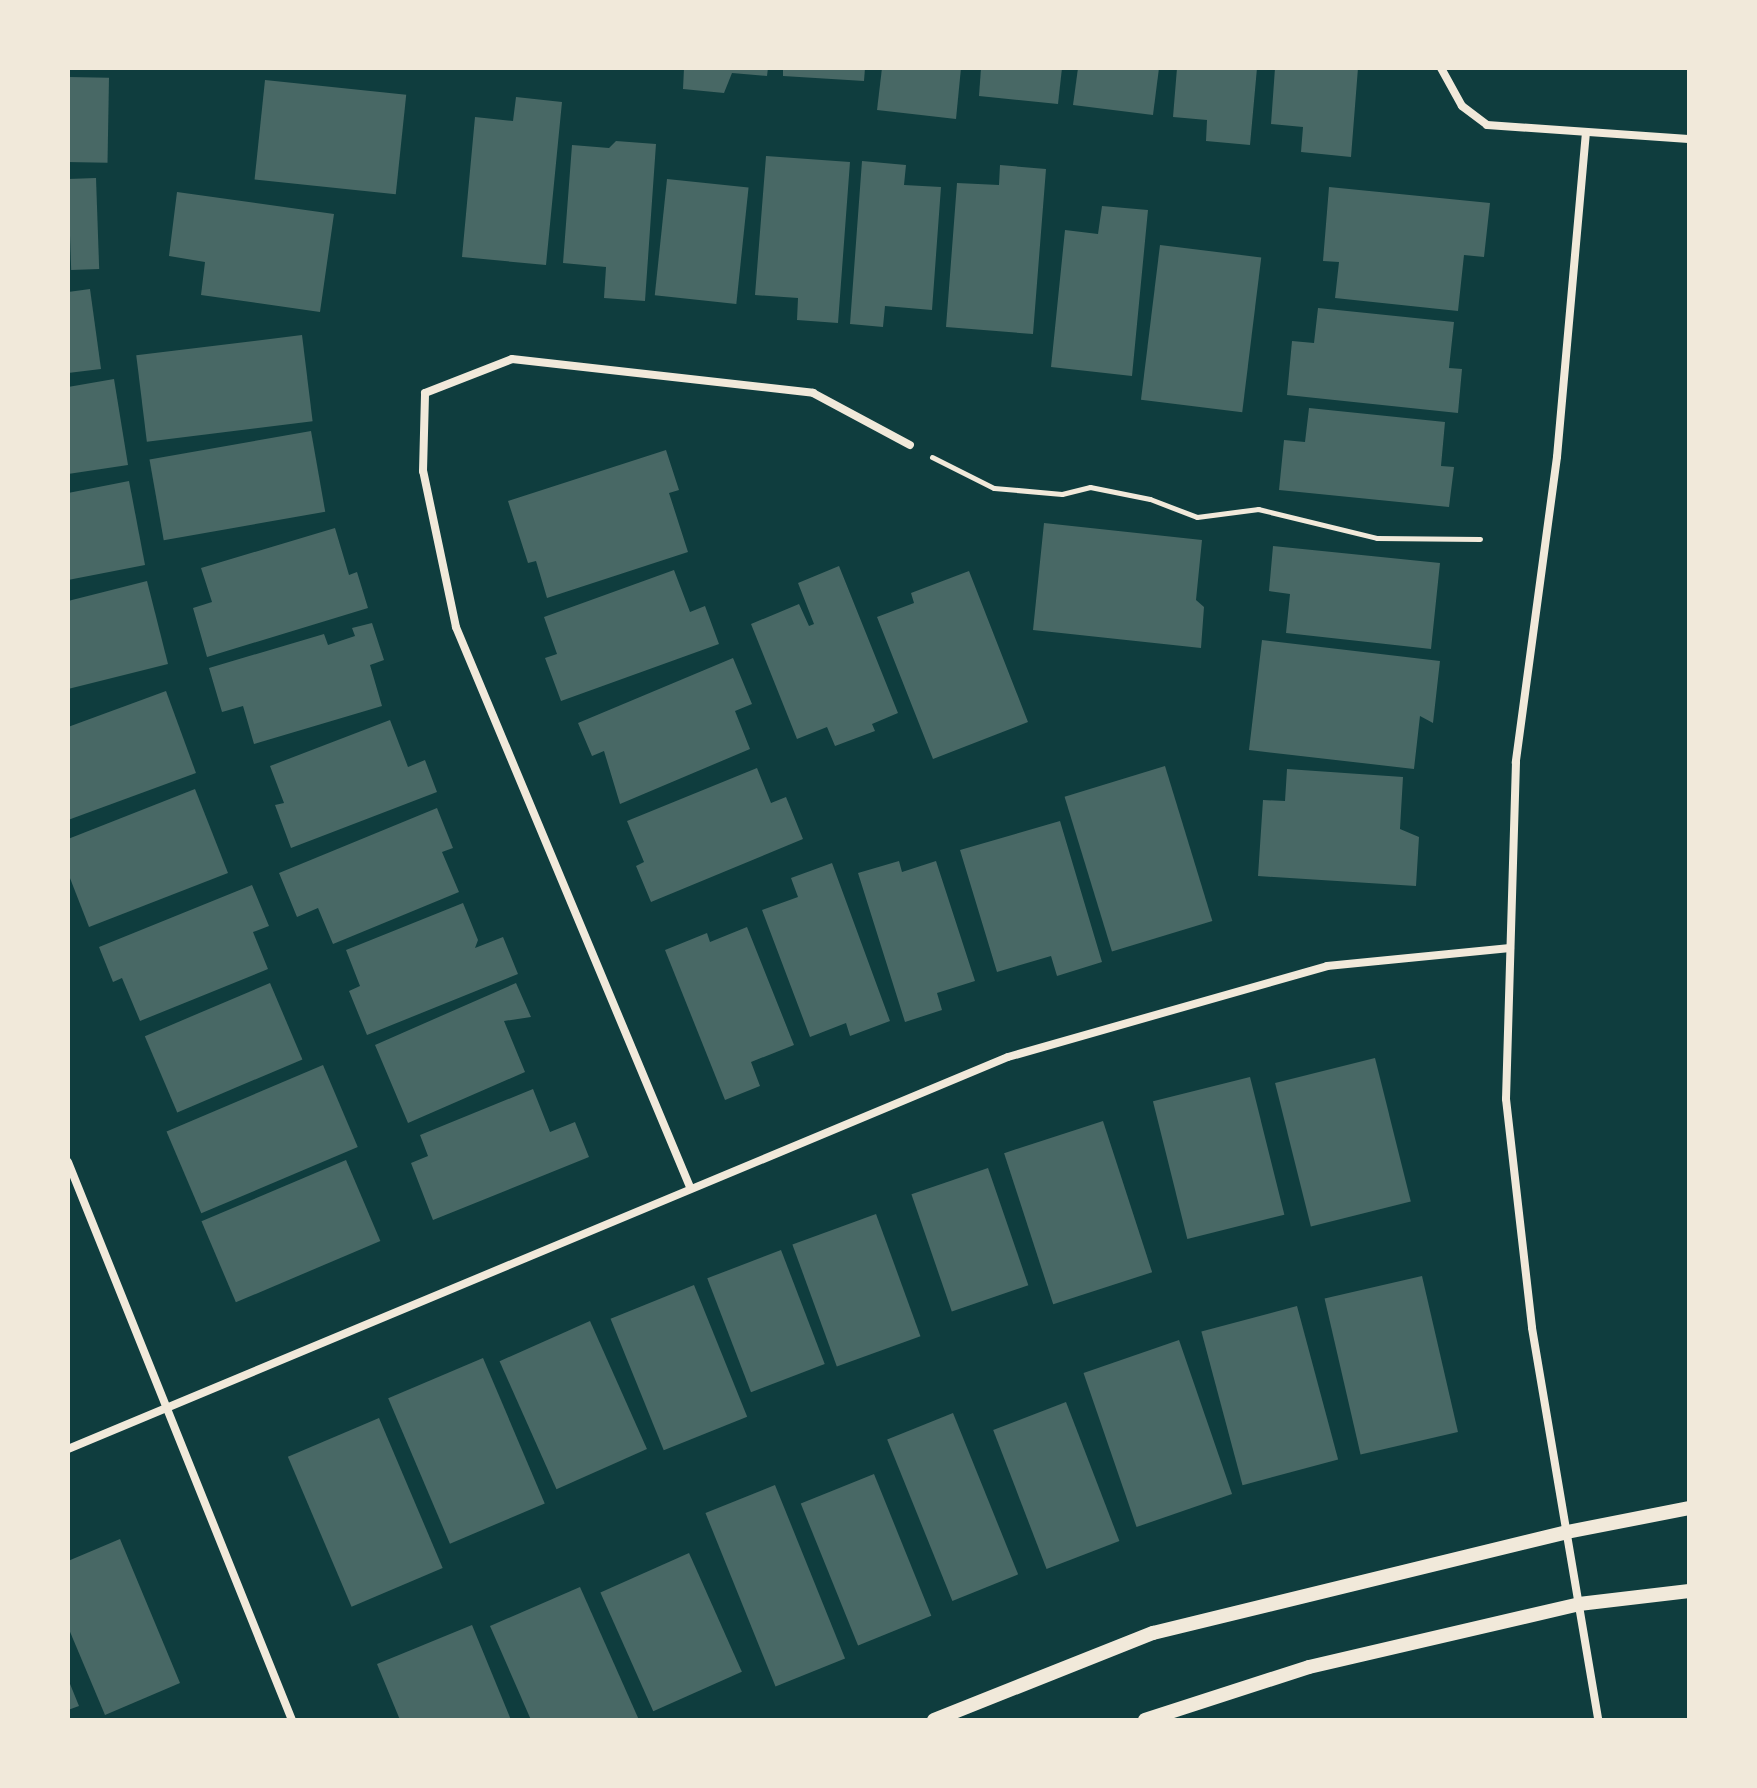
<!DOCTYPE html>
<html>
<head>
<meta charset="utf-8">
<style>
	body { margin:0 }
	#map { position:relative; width:1757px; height:1788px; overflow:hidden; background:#0f3d3e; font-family:Signika,sans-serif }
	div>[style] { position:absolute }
	.building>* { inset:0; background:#486865; transform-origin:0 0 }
	.path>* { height:5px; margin:-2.5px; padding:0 2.5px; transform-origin:2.5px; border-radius:2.5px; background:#f1e9da }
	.minor>* { height:8px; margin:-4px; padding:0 4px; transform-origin:4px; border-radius:4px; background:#f1e9da }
	.tertiary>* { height:14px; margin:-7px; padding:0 7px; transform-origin:7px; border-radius:7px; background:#f1e9da }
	span { translate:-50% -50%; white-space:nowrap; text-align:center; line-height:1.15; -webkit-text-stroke:8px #f1e9da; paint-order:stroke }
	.frame { position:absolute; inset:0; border:70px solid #f1e9da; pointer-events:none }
</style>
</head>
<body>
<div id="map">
	<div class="building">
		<div style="clip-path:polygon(684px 68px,768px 68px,767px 76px,732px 73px,724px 93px,683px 89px)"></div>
		<div style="clip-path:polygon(783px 68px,865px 68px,864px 81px,783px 76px)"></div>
		<div style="clip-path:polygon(882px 68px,961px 68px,956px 119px,877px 110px)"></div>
		<div style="clip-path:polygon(981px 68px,1062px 68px,1058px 104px,979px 96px)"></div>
		<div style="clip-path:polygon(1078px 68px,1159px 68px,1153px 115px,1073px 105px)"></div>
		<div style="clip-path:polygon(1177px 68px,1257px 68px,1250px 145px,1206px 141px,1207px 120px,1173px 117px)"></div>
		<div style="clip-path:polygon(1275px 68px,1358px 68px,1351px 157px,1301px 152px,1303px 127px,1271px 124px)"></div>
		<div style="left:68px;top:77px;width:41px;height:85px;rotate:1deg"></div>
		<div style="left:265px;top:80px;width:142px;height:100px;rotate:6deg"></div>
		<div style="clip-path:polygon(516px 97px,562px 102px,546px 265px,462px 257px,475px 117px,513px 121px)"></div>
		<div style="clip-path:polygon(616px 141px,656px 144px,645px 301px,604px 298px,606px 267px,563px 263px,572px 145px,609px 148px)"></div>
		<div style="clip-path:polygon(766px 156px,850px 162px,838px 323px,797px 320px,798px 298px,755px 295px)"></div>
		<div style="clip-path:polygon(862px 161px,906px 165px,904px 185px,941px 187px,932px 310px,885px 306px,883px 327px,850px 324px)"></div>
		<div style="clip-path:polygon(1000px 165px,1046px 169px,1033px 334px,946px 327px,957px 183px,999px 185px)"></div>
		<div style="left:96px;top:178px;width:91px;height:28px;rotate:88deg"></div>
		<div style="left:667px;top:179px;width:82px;height:117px;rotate:6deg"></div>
		<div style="clip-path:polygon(1329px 187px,1490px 203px,1484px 257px,1464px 255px,1458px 311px,1335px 298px,1339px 262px,1323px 261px)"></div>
		<div style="clip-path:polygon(177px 192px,334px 214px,320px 312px,201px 295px,205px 262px,169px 256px)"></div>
		<div style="clip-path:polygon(1102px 206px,1148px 210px,1132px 376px,1051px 367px,1065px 230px,1098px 234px)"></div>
		<div style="left:1160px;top:245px;width:102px;height:156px;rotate:7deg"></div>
		<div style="clip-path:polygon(90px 289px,101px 369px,68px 373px,68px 292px)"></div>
		<div style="clip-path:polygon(1318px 308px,1454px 322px,1449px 368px,1462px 369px,1458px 413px,1287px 395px,1292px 341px,1314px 343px)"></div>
		<div style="left:302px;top:335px;width:87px;height:167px;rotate:83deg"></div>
		<div style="clip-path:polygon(114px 379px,128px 465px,68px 474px,68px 387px)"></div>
		<div style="clip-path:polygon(1309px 408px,1445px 422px,1441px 466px,1454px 467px,1449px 507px,1279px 490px,1284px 440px,1305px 442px)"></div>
		<div style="left:311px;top:431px;width:82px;height:164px;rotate:80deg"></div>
		<div style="clip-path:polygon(666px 450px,679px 490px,669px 493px,688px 552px,547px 598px,536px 561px,528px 563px,508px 501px)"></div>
		<div style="clip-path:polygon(129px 481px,145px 565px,68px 580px,68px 493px)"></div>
		<div style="clip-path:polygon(1044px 523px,1202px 540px,1196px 600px,1204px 607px,1201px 648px,1033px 630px)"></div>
		<div style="clip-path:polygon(335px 528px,349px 575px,357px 572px,368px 608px,207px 657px,193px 608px,212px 602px,201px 568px)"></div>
		<div style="clip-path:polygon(1273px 546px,1440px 563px,1431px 649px,1286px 633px,1290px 594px,1269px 591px)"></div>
		<div style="clip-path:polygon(839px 566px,898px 713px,872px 724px,875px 731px,835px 746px,827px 727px,797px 739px,751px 624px,799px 604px,809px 626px,814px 624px,798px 583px)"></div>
		<div style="clip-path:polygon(674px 570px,690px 612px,705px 606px,719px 644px,561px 701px,545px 658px,557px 654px,544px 617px)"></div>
		<div style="clip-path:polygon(969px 571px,1028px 722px,933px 759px,877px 617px,914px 603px,911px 593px)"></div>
		<div style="clip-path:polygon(147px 581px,168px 664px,68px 689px,68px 601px)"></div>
		<div style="clip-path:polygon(372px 623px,384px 660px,370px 665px,382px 706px,254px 744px,243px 706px,222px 712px,209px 668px,324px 634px,328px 645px,355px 636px,352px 628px)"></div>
		<div style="clip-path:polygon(1262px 640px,1440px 661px,1433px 723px,1420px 716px,1414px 769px,1249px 750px)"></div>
		<div style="clip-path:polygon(733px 658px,752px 704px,735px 711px,750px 749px,620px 804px,604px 751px,592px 756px,578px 723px)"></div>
		<div style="clip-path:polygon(166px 691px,196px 773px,68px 820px,68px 727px)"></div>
		<div style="clip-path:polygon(390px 720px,408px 767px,425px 760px,437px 792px,291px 848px,275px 805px,284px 803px,270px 766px)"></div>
		<div style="left:1165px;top:766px;width:162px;height:105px;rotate:73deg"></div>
		<div style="clip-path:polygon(757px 768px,771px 803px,786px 797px,803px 839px,651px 902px,636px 866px,644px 862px,627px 821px)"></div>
		<div style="clip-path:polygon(1287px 769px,1403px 777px,1400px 829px,1419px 837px,1416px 886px,1258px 876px,1263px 800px,1285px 801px)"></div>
		<div style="clip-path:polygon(195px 789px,228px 873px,89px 927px,68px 873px,68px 839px)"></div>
		<div style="clip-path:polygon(437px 808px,453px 848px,442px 852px,459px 892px,333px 944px,318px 908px,297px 917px,279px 873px)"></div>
		<div style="clip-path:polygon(1060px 821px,1102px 962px,1057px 976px,1051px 956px,997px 972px,960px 850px)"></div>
		<div style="clip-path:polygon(899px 861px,902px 872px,936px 861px,975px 981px,937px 993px,942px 1010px,905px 1022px,858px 873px)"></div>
		<div style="clip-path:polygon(832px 863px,890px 1021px,850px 1036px,846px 1023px,810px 1037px,762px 910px,798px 897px,791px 878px)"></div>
		<div style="clip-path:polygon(252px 885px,269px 926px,253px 932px,268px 969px,140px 1021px,122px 978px,113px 982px,99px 947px)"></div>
		<div style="clip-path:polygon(463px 903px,478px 940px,475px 948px,503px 937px,518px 974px,367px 1035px,349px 991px,360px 986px,346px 950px)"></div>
		<div style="clip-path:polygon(747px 927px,794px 1045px,751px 1062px,760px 1086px,725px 1100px,665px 950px,707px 933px,710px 942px)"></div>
		<div style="left:270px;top:983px;width:83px;height:136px;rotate:67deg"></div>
		<div style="clip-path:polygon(516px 983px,531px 1017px,504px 1021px,525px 1072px,408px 1123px,375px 1045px)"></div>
		<div style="left:1375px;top:1058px;width:148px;height:103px;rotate:76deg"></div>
		<div style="left:323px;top:1065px;width:89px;height:170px;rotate:67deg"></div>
		<div style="left:1250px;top:1077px;width:142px;height:100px;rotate:76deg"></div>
		<div style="clip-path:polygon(533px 1089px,550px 1132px,575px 1122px,589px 1157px,433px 1220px,411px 1163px,428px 1156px,420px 1135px)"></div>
		<div style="left:1103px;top:1121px;width:159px;height:104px;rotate:72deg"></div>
		<div style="left:346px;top:1160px;width:88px;height:157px;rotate:67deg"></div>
		<div style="left:988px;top:1168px;width:124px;height:81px;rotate:71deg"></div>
		<div style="left:876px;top:1214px;width:130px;height:89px;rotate:70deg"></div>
		<div style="left:781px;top:1250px;width:122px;height:79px;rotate:69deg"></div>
		<div style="left:1422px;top:1276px;width:160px;height:100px;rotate:77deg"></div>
		<div style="left:694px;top:1285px;width:142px;height:90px;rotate:68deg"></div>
		<div style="left:1297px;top:1306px;width:159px;height:99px;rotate:75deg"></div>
		<div style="left:590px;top:1321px;width:140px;height:99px;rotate:66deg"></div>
		<div style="left:1179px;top:1340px;width:163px;height:101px;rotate:71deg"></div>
		<div style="left:483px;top:1358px;width:158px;height:103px;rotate:67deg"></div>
		<div style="left:1066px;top:1402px;width:149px;height:78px;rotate:69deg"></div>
		<div style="left:953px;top:1413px;width:174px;height:71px;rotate:68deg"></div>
		<div style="left:379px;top:1418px;width:163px;height:99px;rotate:67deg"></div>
		<div style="left:874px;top:1474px;width:153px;height:79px;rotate:68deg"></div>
		<div style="left:775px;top:1485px;width:187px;height:75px;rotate:68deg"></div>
		<div style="clip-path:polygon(120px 1539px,180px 1683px,105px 1715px,68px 1627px,68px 1561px)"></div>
		<div style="left:689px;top:1553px;width:130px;height:97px;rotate:66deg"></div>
		<div style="clip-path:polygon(580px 1587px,639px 1720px,531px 1720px,490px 1626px)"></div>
		<div style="clip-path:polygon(472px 1625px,511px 1720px,400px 1720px,377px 1664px)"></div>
		<div style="clip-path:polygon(68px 1679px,79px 1706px,68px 1710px)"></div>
	</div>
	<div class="path">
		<div style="left:932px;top:457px;width:69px;rotate:26.6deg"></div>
		<div style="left:994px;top:488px;width:68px;rotate:5deg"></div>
		<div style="left:1062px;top:494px;width:29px;rotate:-14deg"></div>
		<div style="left:1090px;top:487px;width:61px;rotate:11.3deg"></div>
		<div style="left:1150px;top:499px;width:50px;rotate:21deg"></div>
		<div style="left:1197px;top:517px;width:62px;rotate:-7.5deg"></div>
		<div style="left:1258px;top:509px;width:122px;rotate:13.7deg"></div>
		<div style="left:1377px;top:538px;width:103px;rotate:0.6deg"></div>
	</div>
	<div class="minor">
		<div style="left:1441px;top:68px;width:43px;rotate:61.1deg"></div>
		<div style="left:1462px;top:106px;width:31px;rotate:37deg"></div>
		<div style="left:1487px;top:125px;width:202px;rotate:4deg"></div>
		<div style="left:1586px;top:132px;width:326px;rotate:95.1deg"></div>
		<div style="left:1557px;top:457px;width:308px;rotate:97.7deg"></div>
		<div style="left:1516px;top:762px;width:337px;rotate:91.7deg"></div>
		<div style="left:1506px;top:1099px;width:230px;rotate:83.5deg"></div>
		<div style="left:1532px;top:1328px;width:398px;rotate:80.4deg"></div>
		<div style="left:68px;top:1162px;width:601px;rotate:68.13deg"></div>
		<div style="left:690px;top:1187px;width:607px;rotate:-112.68deg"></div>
		<div style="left:456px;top:627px;width:159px;rotate:-101.9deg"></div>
		<div style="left:423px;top:471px;width:78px;rotate:-88.5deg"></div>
		<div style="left:425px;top:393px;width:93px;rotate:-21.3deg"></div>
		<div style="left:512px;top:359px;width:303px;rotate:6.4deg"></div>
		<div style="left:813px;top:393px;width:110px;rotate:28.2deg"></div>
		<div style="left:68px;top:1449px;width:1018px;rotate:-22.64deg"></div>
		<div style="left:1008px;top:1057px;width:332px;rotate:-15.9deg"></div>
		<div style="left:1327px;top:966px;width:184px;rotate:-5.6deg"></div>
	</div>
	<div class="tertiary">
		<div style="left:934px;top:1720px;width:236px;rotate:-21.7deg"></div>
		<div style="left:1153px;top:1633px;width:426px;rotate:-13.7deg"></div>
		<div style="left:1567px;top:1532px;width:124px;rotate:-11.1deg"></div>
		<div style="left:1145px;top:1720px;width:172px;rotate:-17.9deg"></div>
		<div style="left:1309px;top:1667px;width:277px;rotate:-13.1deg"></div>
		<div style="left:1579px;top:1604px;width:111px;rotate:-6.7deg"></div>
	</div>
	<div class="frame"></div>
</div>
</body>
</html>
